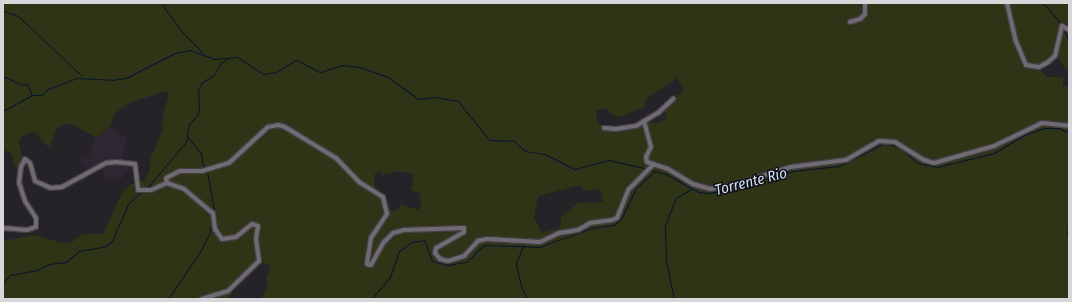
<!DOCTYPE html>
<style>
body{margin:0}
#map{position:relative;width:1072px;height:302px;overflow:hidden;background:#252228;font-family:"Fira Sans Condensed",sans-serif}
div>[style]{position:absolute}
.built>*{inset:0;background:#2e2733}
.green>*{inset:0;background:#303417}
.stream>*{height:1px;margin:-0.5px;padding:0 0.5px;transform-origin:0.5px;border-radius:0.5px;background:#04152e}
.roads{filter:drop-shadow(1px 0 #434045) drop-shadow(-1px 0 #434045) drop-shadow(0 1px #434045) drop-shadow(0 -1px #434045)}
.minor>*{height:4px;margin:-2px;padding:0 2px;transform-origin:2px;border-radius:2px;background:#706b73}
span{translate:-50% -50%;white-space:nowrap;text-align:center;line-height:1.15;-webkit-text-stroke:3px #0d0c0f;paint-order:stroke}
.water-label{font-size:15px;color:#d0e0f6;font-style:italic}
.frame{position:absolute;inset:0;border:4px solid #d8d6da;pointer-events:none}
</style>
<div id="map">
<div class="built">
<div style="clip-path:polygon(110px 127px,127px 139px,121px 163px,130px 169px,121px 179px,105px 179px,104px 170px,95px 166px,89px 170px,80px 164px,83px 158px,88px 158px,95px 137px)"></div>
</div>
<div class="green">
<div style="clip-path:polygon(evenodd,3px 3px,1069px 3px,1069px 69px,1066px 70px,1056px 54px,1040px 64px,1039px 69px,1047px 77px,1063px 77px,1063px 86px,1069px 87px,1069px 220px,1066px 234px,1069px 237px,1069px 299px,260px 299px,268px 288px,266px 278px,271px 266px,263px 262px,234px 289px,228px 299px,3px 299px,3px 241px,34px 235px,62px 243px,72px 242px,83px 234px,103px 234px,122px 192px,131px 184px,145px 180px,149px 172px,150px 160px,162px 131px,163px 114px,169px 96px,168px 91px,162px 92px,129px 103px,114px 114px,110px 127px,100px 135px,95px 137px,72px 124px,64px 124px,56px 129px,50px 147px,46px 145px,35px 132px,28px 133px,20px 138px,19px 143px,22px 155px,20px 167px,15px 167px,12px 154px,3px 149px,3px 3px,677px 78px,684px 90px,664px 110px,667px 118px,661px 122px,652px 124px,649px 120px,633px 125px,608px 128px,597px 122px,596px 110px,606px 108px,612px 115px,619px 117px,645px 107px,645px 100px,677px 78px,3px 3px,379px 171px,382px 175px,398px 171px,414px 174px,411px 190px,419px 193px,421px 203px,419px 210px,400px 204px,398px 210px,393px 211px,385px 205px,375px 191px,374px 175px,379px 171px,3px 3px,580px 185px,584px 191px,600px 189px,603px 202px,578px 203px,561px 217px,560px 228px,542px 233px,534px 218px,538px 196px,580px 185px)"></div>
</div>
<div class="stream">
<div style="left:161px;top:3px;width:37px;rotate:54deg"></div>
<div style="left:183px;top:33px;width:28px;rotate:45deg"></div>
<div style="left:1043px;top:3px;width:28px;rotate:49deg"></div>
<div style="left:3px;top:11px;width:16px;rotate:18deg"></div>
<div style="left:18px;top:16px;width:88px;rotate:43.2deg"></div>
<div style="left:1064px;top:29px;width:16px;rotate:72deg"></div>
<div style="left:3px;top:76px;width:21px;rotate:25deg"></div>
<div style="left:22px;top:85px;width:5px;rotate:-11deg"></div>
<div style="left:27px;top:84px;width:12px;rotate:66deg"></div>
<div style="left:3px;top:111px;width:33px;rotate:-29deg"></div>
<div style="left:32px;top:95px;width:10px"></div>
<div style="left:42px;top:95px;width:8px;rotate:-45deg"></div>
<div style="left:48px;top:89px;width:31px;rotate:-21deg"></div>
<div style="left:77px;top:78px;width:35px;rotate:3deg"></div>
<div style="left:112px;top:80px;width:14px;rotate:-8deg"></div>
<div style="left:126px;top:78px;width:55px;rotate:-27deg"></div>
<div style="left:175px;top:53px;width:15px;rotate:-11deg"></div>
<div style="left:190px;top:50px;width:27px;rotate:20deg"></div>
<div style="left:215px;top:59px;width:22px;rotate:-5deg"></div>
<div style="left:237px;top:57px;width:31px;rotate:33deg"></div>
<div style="left:263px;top:74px;width:13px;rotate:-9deg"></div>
<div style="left:276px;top:72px;width:23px;rotate:-31deg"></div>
<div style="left:296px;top:60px;width:27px;rotate:27deg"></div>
<div style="left:320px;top:72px;width:24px;rotate:-17deg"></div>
<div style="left:343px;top:65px;width:16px;rotate:7deg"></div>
<div style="left:359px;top:67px;width:31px;rotate:19deg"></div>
<div style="left:388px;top:77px;width:37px;rotate:36deg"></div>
<div style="left:418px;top:99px;width:17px;rotate:-7deg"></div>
<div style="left:435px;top:97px;width:23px;rotate:10deg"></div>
<div style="left:458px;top:101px;width:50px;rotate:51.5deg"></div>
<div style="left:489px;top:140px;width:25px;rotate:2deg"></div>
<div style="left:514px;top:141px;width:15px;rotate:42deg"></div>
<div style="left:525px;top:151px;width:20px;rotate:9deg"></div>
<div style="left:545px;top:154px;width:34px;rotate:27deg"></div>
<div style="left:575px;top:169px;width:35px;rotate:-15deg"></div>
<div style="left:609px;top:160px;width:39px;rotate:13deg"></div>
<div style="left:187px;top:136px;width:22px;rotate:51deg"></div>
<div style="left:201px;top:153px;width:12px;rotate:81deg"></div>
<div style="left:203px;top:165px;width:5px;rotate:37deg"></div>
<div style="left:889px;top:144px;width:13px;rotate:18deg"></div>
<div style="left:901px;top:148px;width:22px;rotate:43deg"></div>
<div style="left:917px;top:163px;width:20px;rotate:11deg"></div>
<div style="left:937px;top:167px;width:59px;rotate:-13.8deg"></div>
<div style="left:994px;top:153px;width:35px;rotate:-31deg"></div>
<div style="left:1024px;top:135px;width:21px;rotate:-19deg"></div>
<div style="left:1044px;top:128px;width:15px"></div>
<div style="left:1059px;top:128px;width:11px;rotate:27deg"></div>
<div style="left:650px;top:170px;width:16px;rotate:14deg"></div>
<div style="left:666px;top:174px;width:37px;rotate:29deg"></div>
<div style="left:698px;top:192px;width:13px;rotate:4deg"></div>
<div style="left:711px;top:193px;width:23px;rotate:-15deg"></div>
<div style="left:207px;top:171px;width:45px;rotate:79.7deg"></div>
<div style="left:743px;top:184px;width:52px;rotate:-14.6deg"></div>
<div style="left:793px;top:171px;width:46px;rotate:-6.2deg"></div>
<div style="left:839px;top:166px;width:51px;rotate:-27.1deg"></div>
<div style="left:147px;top:188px;width:60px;rotate:-49.7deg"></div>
<div style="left:186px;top:142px;width:18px;rotate:-81deg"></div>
<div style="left:189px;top:124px;width:11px;rotate:-45deg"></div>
<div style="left:197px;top:116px;width:6px;rotate:-72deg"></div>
<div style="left:199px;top:110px;width:19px;rotate:-93deg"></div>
<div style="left:198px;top:91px;width:9px;rotate:-69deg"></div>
<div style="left:201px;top:83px;width:15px;rotate:-32deg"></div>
<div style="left:214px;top:75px;width:13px;rotate:-61deg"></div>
<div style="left:220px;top:64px;width:9px;rotate:-36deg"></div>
<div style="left:523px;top:245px;width:20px;rotate:110deg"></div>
<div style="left:516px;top:264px;width:26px;rotate:77deg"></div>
<div style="left:522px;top:289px;width:11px;rotate:63deg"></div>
<div style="left:3px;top:283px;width:11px;rotate:-49deg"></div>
<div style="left:10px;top:275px;width:27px;rotate:-10deg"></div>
<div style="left:37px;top:270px;width:13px;rotate:-27deg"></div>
<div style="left:49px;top:264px;width:17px;rotate:-7deg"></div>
<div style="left:66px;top:262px;width:17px;rotate:-40deg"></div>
<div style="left:79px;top:251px;width:27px;rotate:-10deg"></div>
<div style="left:106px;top:246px;width:8px;rotate:-40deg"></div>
<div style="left:112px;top:241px;width:40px;rotate:-66.6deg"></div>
<div style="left:128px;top:204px;width:18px;rotate:-43deg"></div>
<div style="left:168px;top:299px;width:57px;rotate:-55.8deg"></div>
<div style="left:200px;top:252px;width:22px;rotate:-63deg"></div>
<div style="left:210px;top:232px;width:8px;rotate:-83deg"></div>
<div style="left:371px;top:299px;width:29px;rotate:-49deg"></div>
<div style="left:390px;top:277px;width:28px;rotate:-71deg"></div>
<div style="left:399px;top:251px;width:16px;rotate:-35deg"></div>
<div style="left:412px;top:242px;width:12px;rotate:-9deg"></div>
<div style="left:424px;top:240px;width:22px;rotate:69deg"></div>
<div style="left:432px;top:261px;width:16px;rotate:15deg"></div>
<div style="left:447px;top:265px;width:20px;rotate:-9deg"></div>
<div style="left:467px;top:262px;width:19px;rotate:-47deg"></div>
<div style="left:480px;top:248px;width:7px;rotate:-27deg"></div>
<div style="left:486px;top:245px;width:53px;rotate:2.2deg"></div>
<div style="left:539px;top:247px;width:56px;rotate:-19.7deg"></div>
<div style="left:592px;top:228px;width:22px;rotate:-8deg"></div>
<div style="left:614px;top:225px;width:9px;rotate:-41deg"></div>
<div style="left:621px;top:219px;width:34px;rotate:-64deg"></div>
<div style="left:636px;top:188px;width:25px;rotate:-42deg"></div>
<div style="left:674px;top:299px;width:40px;rotate:-102deg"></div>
<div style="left:666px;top:260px;width:35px;rotate:-92deg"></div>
<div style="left:665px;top:225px;width:29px;rotate:-68deg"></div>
<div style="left:676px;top:198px;width:17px;rotate:-31deg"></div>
</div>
<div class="roads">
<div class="minor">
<div style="left:1007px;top:3px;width:37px;rotate:77deg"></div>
<div style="left:1015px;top:39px;width:28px;rotate:67deg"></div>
<div style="left:1026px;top:65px;width:13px;rotate:9deg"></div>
<div style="left:1039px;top:67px;width:10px;rotate:-29deg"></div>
<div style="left:1048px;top:62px;width:9px;rotate:-41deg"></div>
<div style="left:1055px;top:56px;width:31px;rotate:-77deg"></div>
<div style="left:1062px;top:26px;width:8px;rotate:30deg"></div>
<div style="left:850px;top:22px;width:10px;rotate:-17deg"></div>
<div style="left:860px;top:19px;width:7px;rotate:-45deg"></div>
<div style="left:865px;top:14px;width:11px;rotate:-90deg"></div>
<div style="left:644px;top:121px;width:27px;rotate:75deg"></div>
<div style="left:651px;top:147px;width:11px;rotate:117deg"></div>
<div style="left:646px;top:157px;width:5px;rotate:79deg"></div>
<div style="left:647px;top:162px;width:22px;rotate:18deg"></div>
<div style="left:668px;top:169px;width:29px;rotate:31deg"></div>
<div style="left:693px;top:184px;width:18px;rotate:16deg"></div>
<div style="left:710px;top:189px;width:24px;rotate:-9deg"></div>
<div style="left:734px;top:185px;width:60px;rotate:-17.5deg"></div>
<div style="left:791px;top:167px;width:55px;rotate:-7.3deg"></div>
<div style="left:846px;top:160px;width:38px;rotate:-30deg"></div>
<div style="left:879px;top:141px;width:16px;rotate:4deg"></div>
<div style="left:895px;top:142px;width:34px;rotate:32deg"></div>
<div style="left:924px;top:160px;width:10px;rotate:17deg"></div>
<div style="left:934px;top:163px;width:62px;rotate:-15.8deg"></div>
<div style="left:994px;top:146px;width:53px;rotate:-25.6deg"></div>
<div style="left:1042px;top:123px;width:27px;rotate:6deg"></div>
<div style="left:604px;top:128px;width:12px;rotate:5deg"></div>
<div style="left:616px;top:129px;width:20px;rotate:-9deg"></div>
<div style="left:636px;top:126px;width:26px;rotate:-31deg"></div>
<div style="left:658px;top:113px;width:21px;rotate:-43deg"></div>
<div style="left:167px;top:183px;width:5px;rotate:-101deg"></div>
<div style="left:166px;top:178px;width:16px;rotate:-27deg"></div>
<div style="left:180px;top:171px;width:22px"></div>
<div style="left:202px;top:171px;width:28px;rotate:-17deg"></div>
<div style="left:229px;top:163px;width:53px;rotate:-42.7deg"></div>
<div style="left:268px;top:127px;width:10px;rotate:-11deg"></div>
<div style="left:278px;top:125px;width:7px;rotate:16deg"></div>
<div style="left:285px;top:127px;width:60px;rotate:31.3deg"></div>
<div style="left:336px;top:158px;width:33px;rotate:46deg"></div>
<div style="left:359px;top:182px;width:28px;rotate:32deg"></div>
<div style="left:383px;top:197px;width:17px;rotate:77deg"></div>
<div style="left:387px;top:214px;width:29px;rotate:124deg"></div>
<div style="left:371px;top:238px;width:26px;rotate:99deg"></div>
<div style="left:367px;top:264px;width:4px;rotate:14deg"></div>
<div style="left:371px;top:265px;width:25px;rotate:-61deg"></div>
<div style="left:383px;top:243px;width:14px;rotate:-45deg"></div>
<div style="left:393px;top:233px;width:11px;rotate:-15deg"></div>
<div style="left:404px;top:230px;width:60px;rotate:-1.9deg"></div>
<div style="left:464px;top:228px;width:4px;rotate:90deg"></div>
<div style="left:464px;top:232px;width:32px;rotate:150deg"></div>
<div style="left:436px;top:248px;width:5px;rotate:101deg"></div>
<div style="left:435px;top:253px;width:8px;rotate:50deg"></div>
<div style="left:440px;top:259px;width:8px;rotate:14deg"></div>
<div style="left:448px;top:261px;width:17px;rotate:-17deg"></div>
<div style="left:464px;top:256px;width:21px;rotate:-47deg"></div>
<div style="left:478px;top:241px;width:9px;rotate:-13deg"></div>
<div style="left:487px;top:239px;width:53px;rotate:3.2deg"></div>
<div style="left:540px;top:242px;width:21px;rotate:-25deg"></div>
<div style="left:559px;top:233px;width:19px;rotate:-9deg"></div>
<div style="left:578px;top:230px;width:14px;rotate:-30deg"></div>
<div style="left:590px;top:223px;width:22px;rotate:-8deg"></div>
<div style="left:612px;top:220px;width:5px;rotate:-22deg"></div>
<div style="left:617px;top:218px;width:31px;rotate:-68deg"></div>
<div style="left:629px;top:189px;width:34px;rotate:-45deg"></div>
<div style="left:167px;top:183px;width:18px;rotate:19deg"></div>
<div style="left:184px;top:189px;width:38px;rotate:40deg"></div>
<div style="left:213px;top:213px;width:16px;rotate:83deg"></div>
<div style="left:215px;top:229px;width:12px;rotate:55deg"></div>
<div style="left:222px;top:239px;width:14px;rotate:-8deg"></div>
<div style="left:236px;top:237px;width:21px;rotate:-39deg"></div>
<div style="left:252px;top:224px;width:6px;rotate:18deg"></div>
<div style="left:258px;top:226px;width:13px;rotate:99deg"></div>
<div style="left:256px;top:239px;width:22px;rotate:82deg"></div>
<div style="left:259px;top:261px;width:43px;rotate:135.9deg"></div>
<div style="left:228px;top:291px;width:28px;rotate:163deg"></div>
<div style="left:3px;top:228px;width:24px;rotate:5deg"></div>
<div style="left:27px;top:230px;width:9px;rotate:-18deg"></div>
<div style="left:36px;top:227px;width:9px;rotate:-90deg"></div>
<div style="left:36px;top:218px;width:20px;rotate:-123deg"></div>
<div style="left:25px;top:201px;width:19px;rotate:-108deg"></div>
<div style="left:19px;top:183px;width:16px;rotate:-83deg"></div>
<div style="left:21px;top:167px;width:9px;rotate:-63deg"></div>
<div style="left:25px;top:159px;width:6px;rotate:39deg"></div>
<div style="left:30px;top:163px;width:19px;rotate:74deg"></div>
<div style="left:35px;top:181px;width:17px;rotate:24deg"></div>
<div style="left:51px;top:188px;width:11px;rotate:-5deg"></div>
<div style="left:62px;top:187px;width:50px;rotate:-28.6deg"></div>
<div style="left:106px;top:163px;width:10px;rotate:-6deg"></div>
<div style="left:116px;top:162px;width:19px;rotate:6deg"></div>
<div style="left:135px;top:164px;width:26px;rotate:83deg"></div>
<div style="left:138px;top:190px;width:13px"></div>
<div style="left:151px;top:190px;width:17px;rotate:-24deg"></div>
</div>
</div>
<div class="water-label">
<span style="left:751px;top:182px;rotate:-14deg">Torrente Rio</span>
</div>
<div class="frame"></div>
</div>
